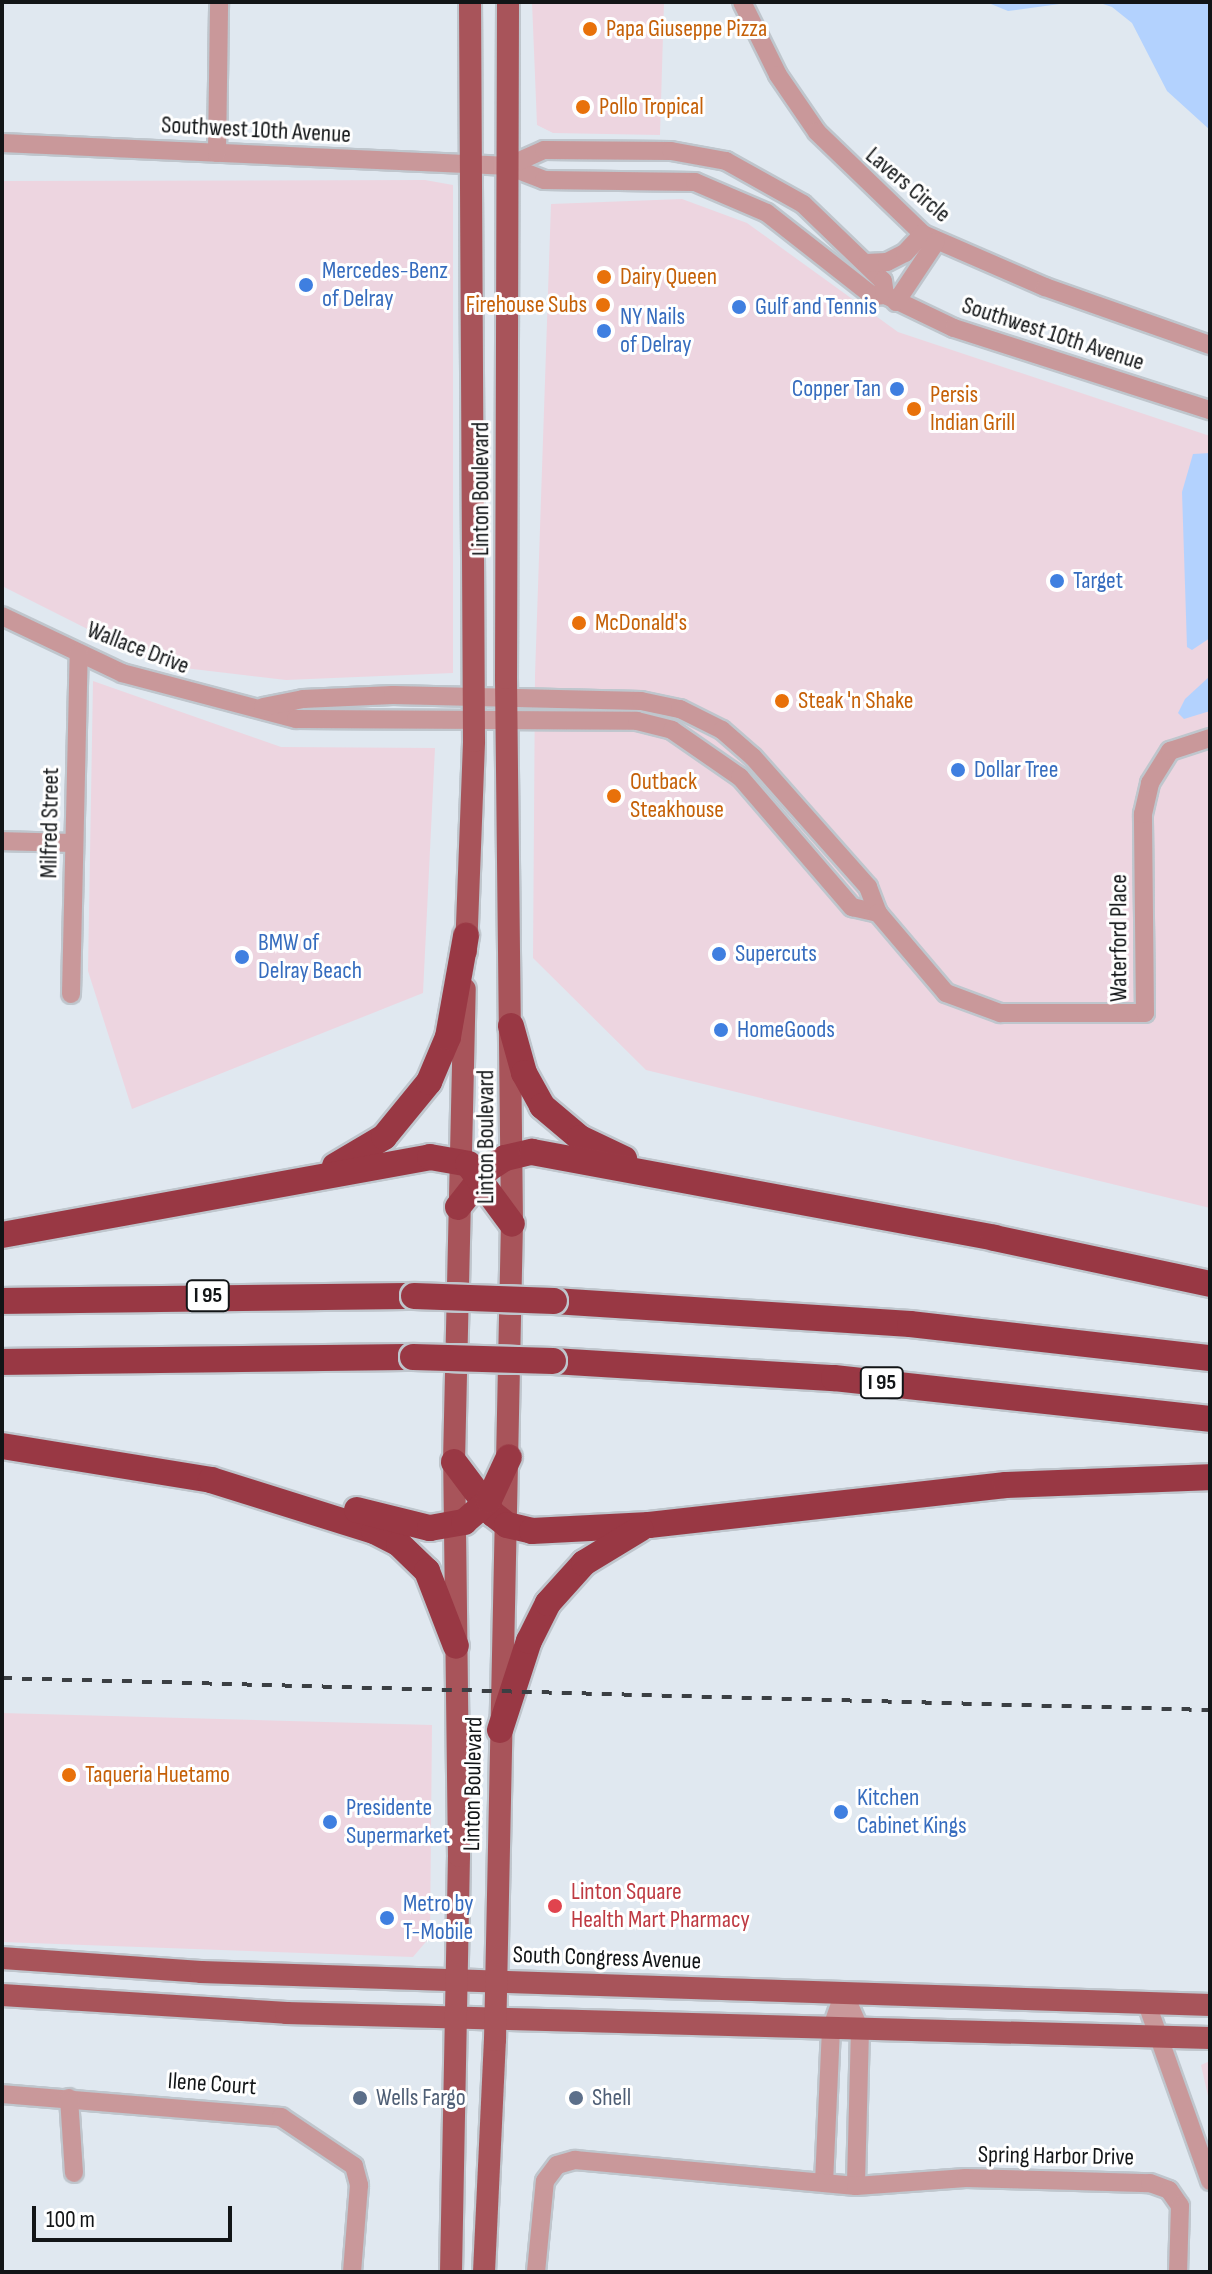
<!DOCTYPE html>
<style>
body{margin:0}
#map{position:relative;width:1212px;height:2274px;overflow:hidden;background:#e0e8f0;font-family:"Sofia Sans Condensed",sans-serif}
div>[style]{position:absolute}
.commercial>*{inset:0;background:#edd5e0}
.water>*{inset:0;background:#b3d2fe}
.roads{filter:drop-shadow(2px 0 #bfc6cd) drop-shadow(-2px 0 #bfc6cd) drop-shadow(0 2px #bfc6cd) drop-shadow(0 -2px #bfc6cd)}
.minor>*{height:18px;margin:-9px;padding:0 9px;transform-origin:9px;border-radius:9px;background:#c9989a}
.major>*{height:22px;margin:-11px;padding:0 11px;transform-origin:11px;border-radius:11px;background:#a8545a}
.highway>*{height:26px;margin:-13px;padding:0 13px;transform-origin:13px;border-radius:13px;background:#993844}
.rail>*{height:4px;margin-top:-2px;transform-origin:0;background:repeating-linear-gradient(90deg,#3b3f43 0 10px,transparent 0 20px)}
.bridges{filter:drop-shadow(2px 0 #bfc6cd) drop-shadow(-2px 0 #bfc6cd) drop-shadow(0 2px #bfc6cd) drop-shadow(0 -2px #bfc6cd)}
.highway-bridge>*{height:26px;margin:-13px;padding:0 13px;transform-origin:13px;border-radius:13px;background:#993844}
.dots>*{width:22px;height:22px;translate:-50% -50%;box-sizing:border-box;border:4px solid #fff;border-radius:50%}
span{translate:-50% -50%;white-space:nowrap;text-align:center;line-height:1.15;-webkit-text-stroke:6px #fff;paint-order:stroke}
.shield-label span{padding:2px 6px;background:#fff;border:2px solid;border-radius:6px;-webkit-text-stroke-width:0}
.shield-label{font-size:22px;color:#121517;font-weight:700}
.food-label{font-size:24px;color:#c56008}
.left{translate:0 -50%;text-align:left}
.right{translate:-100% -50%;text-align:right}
.street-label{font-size:24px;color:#121517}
.shop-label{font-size:24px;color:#366cbe}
.health-label{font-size:24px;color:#be3a42}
.service-label{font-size:24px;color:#4e5e75}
.frame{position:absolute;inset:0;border:4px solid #121517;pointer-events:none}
.scale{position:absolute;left:32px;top:2206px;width:200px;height:36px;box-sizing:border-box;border:4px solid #121517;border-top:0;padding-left:10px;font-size:24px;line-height:28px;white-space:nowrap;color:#121517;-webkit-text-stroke:6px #fff;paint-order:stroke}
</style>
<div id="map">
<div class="commercial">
<div style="clip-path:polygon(532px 2px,664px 2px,660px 135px,553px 133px,537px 125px)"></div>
<div style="clip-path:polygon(425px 180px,453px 185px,453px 673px,286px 680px,159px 665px,2px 586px,2px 181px)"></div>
<div style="clip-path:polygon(682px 199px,747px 223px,898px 332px,1210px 436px,1210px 1208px,646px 1070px,533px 958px,535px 675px,551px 204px)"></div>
<div style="clip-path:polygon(93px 681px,281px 747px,435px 748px,423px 993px,132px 1109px,88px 971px)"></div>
<div style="clip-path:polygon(2px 1713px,432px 1725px,430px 1937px,413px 1957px,2px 1942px)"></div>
<div style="clip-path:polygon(1210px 2061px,1210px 2105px,1201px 2065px)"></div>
</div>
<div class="water">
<div style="clip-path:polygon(986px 2px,1074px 2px,1008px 11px)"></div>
<div style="clip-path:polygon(1097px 2px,1210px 2px,1210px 130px,1167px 91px,1132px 23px,1112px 7px)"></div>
<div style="clip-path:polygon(1210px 453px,1210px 638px,1192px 650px,1187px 647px,1182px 492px,1193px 454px)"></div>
<div style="clip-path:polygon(1210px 676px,1210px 711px,1184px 719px,1178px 713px,1185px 699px)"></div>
</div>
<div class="roads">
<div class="minor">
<div style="left:742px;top:2px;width:81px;rotate:63.7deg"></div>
<div style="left:778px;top:75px;width:69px;rotate:55.6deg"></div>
<div style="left:817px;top:132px;width:147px;rotate:43.9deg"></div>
<div style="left:923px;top:234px;width:133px;rotate:23.5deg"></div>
<div style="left:1045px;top:287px;width:175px;rotate:19.4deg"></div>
<div style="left:2px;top:143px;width:507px;rotate:2.6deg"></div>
<div style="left:508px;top:166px;width:39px;rotate:21deg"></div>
<div style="left:544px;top:180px;width:151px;rotate:0.8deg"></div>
<div style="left:695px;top:182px;width:78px;rotate:23.3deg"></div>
<div style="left:767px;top:213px;width:135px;rotate:38.1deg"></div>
<div style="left:873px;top:296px;width:12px;rotate:-5deg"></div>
<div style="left:885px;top:295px;width:76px;rotate:25.6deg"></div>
<div style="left:954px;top:328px;width:269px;rotate:17.8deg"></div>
<div style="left:217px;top:153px;width:151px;rotate:-89.2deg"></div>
<div style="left:508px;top:166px;width:39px;rotate:-24deg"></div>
<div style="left:544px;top:150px;width:127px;rotate:0.5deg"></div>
<div style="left:671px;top:151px;width:56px;rotate:10.3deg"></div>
<div style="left:726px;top:161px;width:88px;rotate:29.2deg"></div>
<div style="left:803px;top:204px;width:111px;rotate:43.9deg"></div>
<div style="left:883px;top:281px;width:14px;rotate:82deg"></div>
<div style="left:867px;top:263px;width:20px;rotate:-3deg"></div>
<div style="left:887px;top:262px;width:20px;rotate:-27deg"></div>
<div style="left:905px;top:253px;width:26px;rotate:-47deg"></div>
<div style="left:896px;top:302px;width:72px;rotate:-56.3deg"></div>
<div style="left:2px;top:616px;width:133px;rotate:25.4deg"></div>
<div style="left:122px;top:673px;width:180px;rotate:14.8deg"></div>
<div style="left:296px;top:719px;width:341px;rotate:0.3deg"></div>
<div style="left:637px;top:721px;width:36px;rotate:14deg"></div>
<div style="left:672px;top:730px;width:83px;rotate:34.7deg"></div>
<div style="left:740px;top:777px;width:172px;rotate:49.3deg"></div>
<div style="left:852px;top:907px;width:27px;rotate:13deg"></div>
<div style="left:263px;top:707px;width:41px;rotate:-11.3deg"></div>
<div style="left:303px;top:699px;width:90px;rotate:-2.5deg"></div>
<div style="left:393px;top:695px;width:248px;rotate:1.4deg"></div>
<div style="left:641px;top:701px;width:40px;rotate:12deg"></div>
<div style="left:680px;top:709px;width:47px;rotate:26.6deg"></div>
<div style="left:722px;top:730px;width:41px;rotate:41.1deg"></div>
<div style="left:753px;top:757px;width:174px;rotate:48.5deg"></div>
<div style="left:868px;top:887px;width:28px;rotate:69deg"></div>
<div style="left:878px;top:913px;width:105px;rotate:49.6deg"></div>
<div style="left:946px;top:993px;width:58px;rotate:20.3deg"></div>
<div style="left:1000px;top:1013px;width:145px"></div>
<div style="left:1145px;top:1013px;width:199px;rotate:-90.6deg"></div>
<div style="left:1143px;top:814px;width:32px;rotate:-77deg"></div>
<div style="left:1150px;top:783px;width:38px;rotate:-58deg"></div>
<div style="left:1170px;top:751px;width:42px;rotate:-18deg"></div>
<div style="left:2px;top:841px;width:71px;rotate:1.6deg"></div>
<div style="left:71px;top:994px;width:341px;rotate:-88.7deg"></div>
<div style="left:844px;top:1993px;width:40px;rotate:66.6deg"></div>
<div style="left:860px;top:2030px;width:156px;rotate:91.5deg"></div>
<div style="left:1147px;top:2004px;width:188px;rotate:70.4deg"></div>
<div style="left:2px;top:2094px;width:280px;rotate:4.7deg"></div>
<div style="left:281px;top:2117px;width:88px;rotate:33.9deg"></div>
<div style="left:354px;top:2166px;width:20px;rotate:75deg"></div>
<div style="left:359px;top:2185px;width:87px;rotate:94.6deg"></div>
<div style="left:69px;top:2098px;width:75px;rotate:86.2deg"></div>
<div style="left:824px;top:2183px;width:153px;rotate:-87.4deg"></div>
<div style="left:831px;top:2030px;width:39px;rotate:-71deg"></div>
<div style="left:536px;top:2272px;width:91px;rotate:-84.4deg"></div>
<div style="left:545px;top:2181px;width:20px;rotate:-53deg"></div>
<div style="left:557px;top:2165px;width:19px;rotate:-16deg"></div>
<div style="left:575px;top:2160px;width:282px;rotate:5.3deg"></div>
<div style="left:856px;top:2186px;width:110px;rotate:-4.2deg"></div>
<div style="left:966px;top:2178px;width:184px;rotate:1.6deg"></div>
<div style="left:1150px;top:2183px;width:20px;rotate:20deg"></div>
<div style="left:1169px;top:2190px;width:19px;rotate:55deg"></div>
<div style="left:1180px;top:2206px;width:66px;rotate:91.7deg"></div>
</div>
<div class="major">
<div style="left:466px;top:951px;width:210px;rotate:-87.8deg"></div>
<div style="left:474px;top:741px;width:739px;rotate:-90.31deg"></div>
<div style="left:2px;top:1958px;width:199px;rotate:4deg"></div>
<div style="left:201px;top:1972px;width:1010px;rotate:1.87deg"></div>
<div style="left:2px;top:1995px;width:285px;rotate:3.6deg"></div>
<div style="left:286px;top:2013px;width:924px;rotate:1.55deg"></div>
<div style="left:451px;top:2272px;width:416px;rotate:-88.9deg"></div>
<div style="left:459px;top:1856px;width:394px;rotate:-90.7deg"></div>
<div style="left:454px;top:1462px;width:473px;rotate:-88.7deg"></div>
<div style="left:484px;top:2272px;width:232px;rotate:-87.3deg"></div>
<div style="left:495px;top:2040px;width:816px;rotate:-88.81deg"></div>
<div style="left:512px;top:1224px;width:546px;rotate:-90.63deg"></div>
<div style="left:506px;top:678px;width:676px;rotate:-89.83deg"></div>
</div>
<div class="highway">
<div style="left:511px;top:1026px;width:49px;rotate:74.5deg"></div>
<div style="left:524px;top:1073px;width:38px;rotate:61deg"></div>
<div style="left:542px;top:1106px;width:50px;rotate:40.1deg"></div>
<div style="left:580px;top:1138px;width:49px;rotate:25.5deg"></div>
<div style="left:335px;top:1166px;width:57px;rotate:-30.6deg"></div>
<div style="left:384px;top:1137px;width:71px;rotate:-50.7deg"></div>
<div style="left:429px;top:1082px;width:49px;rotate:-67.1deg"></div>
<div style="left:448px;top:1037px;width:103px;rotate:-79.9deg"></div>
<div style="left:458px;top:1207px;width:48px;rotate:-51.7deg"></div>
<div style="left:488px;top:1169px;width:20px;rotate:-33deg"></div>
<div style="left:505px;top:1158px;width:28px;rotate:-13deg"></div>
<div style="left:532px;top:1152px;width:470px;rotate:10.5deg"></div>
<div style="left:994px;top:1238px;width:221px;rotate:12deg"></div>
<div style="left:2px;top:1235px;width:435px;rotate:-10.3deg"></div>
<div style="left:430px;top:1157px;width:39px;rotate:10deg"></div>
<div style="left:468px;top:1164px;width:74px;rotate:53.7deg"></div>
<div style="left:2px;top:1301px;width:412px;rotate:-0.7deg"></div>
<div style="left:554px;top:1301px;width:357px;rotate:3.7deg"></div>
<div style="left:910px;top:1324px;width:302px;rotate:6.5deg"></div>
<div style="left:553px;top:1361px;width:282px;rotate:3.5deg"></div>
<div style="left:834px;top:1378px;width:378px;rotate:6.2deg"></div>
<div style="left:2px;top:1362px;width:411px;rotate:-0.7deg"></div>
<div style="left:2px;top:1446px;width:212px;rotate:9.2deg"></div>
<div style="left:211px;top:1480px;width:171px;rotate:17.4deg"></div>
<div style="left:374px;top:1531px;width:28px;rotate:27deg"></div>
<div style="left:399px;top:1544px;width:39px;rotate:44deg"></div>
<div style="left:427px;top:1571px;width:80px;rotate:68.9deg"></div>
<div style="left:454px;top:1462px;width:65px;rotate:53.1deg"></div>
<div style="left:493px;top:1514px;width:18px;rotate:38deg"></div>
<div style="left:507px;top:1525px;width:26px;rotate:13deg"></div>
<div style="left:532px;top:1531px;width:117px;rotate:-2.9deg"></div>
<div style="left:649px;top:1525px;width:359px;rotate:-6.4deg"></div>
<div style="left:1006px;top:1485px;width:204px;rotate:-2.2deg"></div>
<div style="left:357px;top:1510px;width:75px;rotate:13.9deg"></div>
<div style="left:430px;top:1528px;width:35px;rotate:-10deg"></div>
<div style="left:464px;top:1522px;width:33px;rotate:-41deg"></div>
<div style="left:489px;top:1500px;width:47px;rotate:-65.1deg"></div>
<div style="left:500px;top:1730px;width:94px;rotate:-72deg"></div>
<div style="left:529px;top:1641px;width:42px;rotate:-63.4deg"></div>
<div style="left:548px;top:1603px;width:54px;rotate:-48deg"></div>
<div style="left:584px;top:1563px;width:66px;rotate:-31.3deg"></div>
</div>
</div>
<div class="rail">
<div style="left:2px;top:1678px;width:1208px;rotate:1.52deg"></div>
</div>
<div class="bridges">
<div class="highway-bridge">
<div style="left:414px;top:1296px;width:140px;rotate:2deg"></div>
<div style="left:413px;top:1357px;width:140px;rotate:1.6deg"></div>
</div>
</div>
<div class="dots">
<div style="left:590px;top:29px;background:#e8710a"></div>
<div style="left:583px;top:107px;background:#e8710a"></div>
<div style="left:604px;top:277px;background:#e8710a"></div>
<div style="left:306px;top:285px;background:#3f7fe0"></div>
<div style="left:603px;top:305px;background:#e8710a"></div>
<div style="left:739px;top:307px;background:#3f7fe0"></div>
<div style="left:604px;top:331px;background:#3f7fe0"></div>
<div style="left:897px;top:389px;background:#3f7fe0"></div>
<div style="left:914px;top:409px;background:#e8710a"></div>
<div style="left:1057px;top:581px;background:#3f7fe0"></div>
<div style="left:579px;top:623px;background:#e8710a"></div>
<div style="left:782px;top:701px;background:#e8710a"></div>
<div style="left:958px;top:770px;background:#3f7fe0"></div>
<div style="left:614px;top:796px;background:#e8710a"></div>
<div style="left:719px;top:954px;background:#3f7fe0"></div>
<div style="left:242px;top:957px;background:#3f7fe0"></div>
<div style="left:721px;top:1030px;background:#3f7fe0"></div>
<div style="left:69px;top:1775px;background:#e8710a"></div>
<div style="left:841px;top:1812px;background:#3f7fe0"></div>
<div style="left:330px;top:1822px;background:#3f7fe0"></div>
<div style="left:555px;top:1906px;background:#e0444e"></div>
<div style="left:387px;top:1918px;background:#3f7fe0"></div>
<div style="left:360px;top:2098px;background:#5c6f8a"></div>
<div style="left:576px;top:2098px;background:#5c6f8a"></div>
</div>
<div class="shield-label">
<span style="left:208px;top:1296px">I 95</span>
<span style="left:882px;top:1383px">I 95</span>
</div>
<div class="food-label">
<span class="left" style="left:606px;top:29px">Papa Giuseppe Pizza</span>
<span class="left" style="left:599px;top:107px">Pollo Tropical</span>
<span class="left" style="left:620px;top:277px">Dairy Queen</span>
<span class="right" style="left:587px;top:305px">Firehouse Subs</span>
<span class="left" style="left:930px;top:409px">Persis<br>Indian Grill</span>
<span class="left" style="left:595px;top:623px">McDonald's</span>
<span class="left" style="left:798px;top:701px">Steak 'n Shake</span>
<span class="left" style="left:630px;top:796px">Outback<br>Steakhouse</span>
<span class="left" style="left:85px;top:1775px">Taqueria Huetamo</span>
</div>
<div class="street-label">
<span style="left:256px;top:130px;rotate:3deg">Southwest 10th Avenue</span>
<span style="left:908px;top:185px;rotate:40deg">Lavers Circle</span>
<span style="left:1053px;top:334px;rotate:18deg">Southwest 10th Avenue</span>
<span style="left:481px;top:489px;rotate:-90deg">Linton Boulevard</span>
<span style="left:138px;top:648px;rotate:21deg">Wallace Drive</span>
<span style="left:50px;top:823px;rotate:-89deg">Milfred Street</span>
<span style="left:1119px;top:938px;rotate:-90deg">Waterford Place</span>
<span style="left:486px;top:1137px;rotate:-90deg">Linton Boulevard</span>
<span style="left:473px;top:1784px;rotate:-89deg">Linton Boulevard</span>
<span style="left:607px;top:1958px;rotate:2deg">South Congress Avenue</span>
<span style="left:212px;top:2084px;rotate:4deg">Ilene Court</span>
<span style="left:1056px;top:2156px;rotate:1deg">Spring Harbor Drive</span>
</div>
<div class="shop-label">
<span class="left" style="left:322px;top:285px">Mercedes-Benz<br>of Delray</span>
<span class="left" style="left:755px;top:307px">Gulf and Tennis</span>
<span class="left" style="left:620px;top:331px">NY Nails<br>of Delray</span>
<span class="right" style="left:881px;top:389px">Copper Tan</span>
<span class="left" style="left:1073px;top:581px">Target</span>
<span class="left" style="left:974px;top:770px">Dollar Tree</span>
<span class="left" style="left:258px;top:957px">BMW of<br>Delray Beach</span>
<span class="left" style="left:735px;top:954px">Supercuts</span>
<span class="left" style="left:737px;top:1030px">HomeGoods</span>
<span class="left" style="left:857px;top:1812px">Kitchen<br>Cabinet Kings</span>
<span class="left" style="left:346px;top:1822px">Presidente<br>Supermarket</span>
<span class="left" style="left:403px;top:1918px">Metro by<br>T-Mobile</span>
</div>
<div class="health-label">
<span class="left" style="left:571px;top:1906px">Linton Square<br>Health Mart Pharmacy</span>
</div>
<div class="service-label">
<span class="left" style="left:376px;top:2098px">Wells Fargo</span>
<span class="left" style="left:592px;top:2098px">Shell</span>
</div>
<div class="frame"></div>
<div class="scale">100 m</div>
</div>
